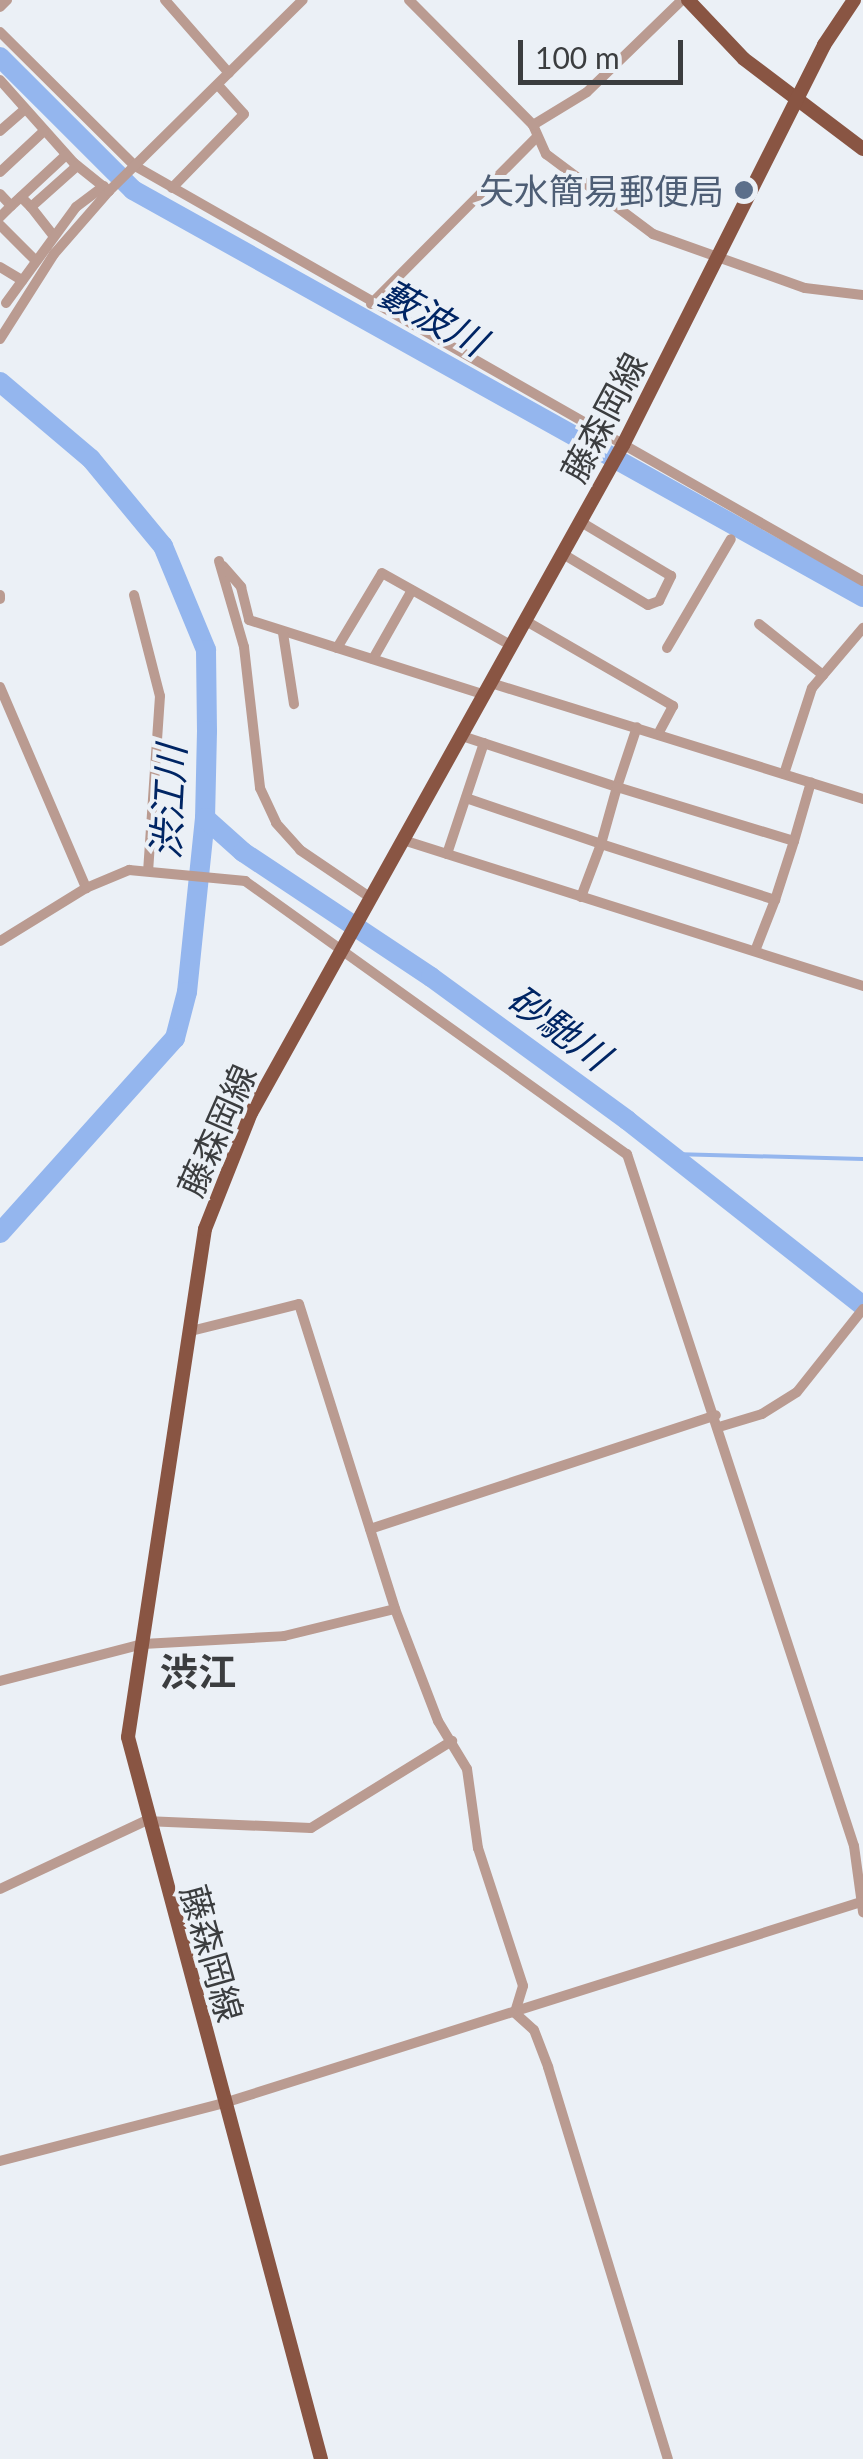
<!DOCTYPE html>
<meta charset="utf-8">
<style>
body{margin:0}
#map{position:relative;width:863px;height:2459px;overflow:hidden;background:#ebf0f6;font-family:Lato,"Noto Sans JP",sans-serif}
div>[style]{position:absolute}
.stream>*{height:4px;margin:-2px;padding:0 2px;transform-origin:2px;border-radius:2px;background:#94b6ee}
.river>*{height:20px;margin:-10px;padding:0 10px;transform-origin:10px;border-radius:10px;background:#94b6ee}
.minor>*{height:10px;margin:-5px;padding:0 5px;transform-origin:5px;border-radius:5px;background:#ba9b91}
.major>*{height:14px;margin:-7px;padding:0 7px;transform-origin:7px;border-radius:7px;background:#895543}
.dots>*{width:28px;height:28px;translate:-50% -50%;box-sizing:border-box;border:5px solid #ebf0f6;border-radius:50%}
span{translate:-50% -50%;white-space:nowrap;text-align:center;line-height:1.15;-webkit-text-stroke:8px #ebf0f6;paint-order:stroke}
.service-label{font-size:35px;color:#4e5e75}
.right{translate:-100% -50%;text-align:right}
.street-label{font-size:35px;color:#3b3d3f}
.water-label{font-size:38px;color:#002564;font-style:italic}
.neighbourhood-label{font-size:38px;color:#3b3d3f;font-weight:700}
.scale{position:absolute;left:518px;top:40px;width:165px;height:45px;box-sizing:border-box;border:5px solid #3b3d3f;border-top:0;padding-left:12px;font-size:30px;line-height:35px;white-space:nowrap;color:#3b3d3f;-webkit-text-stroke:8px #ebf0f6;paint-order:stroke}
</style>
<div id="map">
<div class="stream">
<div style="left:673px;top:1154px;width:190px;rotate:1.5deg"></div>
</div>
<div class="river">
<div style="left:0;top:57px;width:188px;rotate:45deg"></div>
<div style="left:133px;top:190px;width:836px;rotate:29.14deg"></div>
<div style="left:0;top:382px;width:119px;rotate:40.2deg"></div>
<div style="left:91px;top:459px;width:113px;rotate:50.4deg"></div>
<div style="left:163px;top:546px;width:113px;rotate:67.5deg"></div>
<div style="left:206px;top:650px;width:81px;rotate:89.3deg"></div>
<div style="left:207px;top:731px;width:87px;rotate:91.3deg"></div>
<div style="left:205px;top:818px;width:175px;rotate:95.9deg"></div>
<div style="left:187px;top:992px;width:48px;rotate:104.6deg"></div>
<div style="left:175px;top:1038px;width:262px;rotate:131.9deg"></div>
<div style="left:205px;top:818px;width:51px;rotate:41.8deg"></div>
<div style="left:243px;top:852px;width:226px;rotate:33.6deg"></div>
<div style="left:431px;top:977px;width:243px;rotate:36.1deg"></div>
<div style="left:627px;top:1120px;width:300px;rotate:38.2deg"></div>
</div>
<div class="minor">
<div style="left:165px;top:0;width:97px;rotate:48.8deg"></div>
<div style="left:409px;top:0;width:176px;rotate:45.2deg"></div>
<div style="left:533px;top:125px;width:32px;rotate:66deg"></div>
<div style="left:546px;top:154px;width:134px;rotate:36.8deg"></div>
<div style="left:653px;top:234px;width:161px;rotate:19.6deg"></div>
<div style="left:805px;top:288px;width:58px;rotate:6.9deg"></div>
<div style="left:0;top:7px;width:10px;rotate:-45deg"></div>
<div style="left:0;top:32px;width:190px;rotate:44.8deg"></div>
<div style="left:135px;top:166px;width:838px;rotate:29.69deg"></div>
<div style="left:0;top:80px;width:111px;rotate:48.3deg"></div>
<div style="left:74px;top:163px;width:45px;rotate:38.7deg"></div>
<div style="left:533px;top:125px;width:63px;rotate:-31.4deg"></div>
<div style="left:587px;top:92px;width:132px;rotate:-44.1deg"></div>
<div style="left:0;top:131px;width:33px;rotate:-41deg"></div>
<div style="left:0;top:172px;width:60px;rotate:-43deg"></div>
<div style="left:172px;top:188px;width:103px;rotate:-45.8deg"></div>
<div style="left:244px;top:114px;width:39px;rotate:-132deg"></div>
<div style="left:0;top:194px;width:16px;rotate:47deg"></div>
<div style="left:11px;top:206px;width:16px;rotate:135deg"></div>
<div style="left:21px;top:197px;width:14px;rotate:45deg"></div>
<div style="left:31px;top:207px;width:62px;rotate:-41.7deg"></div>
<div style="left:11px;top:206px;width:75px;rotate:-42.8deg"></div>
<div style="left:31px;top:207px;width:37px;rotate:52deg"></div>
<div style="left:0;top:225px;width:51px;rotate:45deg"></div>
<div style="left:0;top:267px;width:26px;rotate:31deg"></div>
<div style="left:6px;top:303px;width:119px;rotate:-53.9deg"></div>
<div style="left:76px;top:207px;width:35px;rotate:-37deg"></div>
<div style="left:371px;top:304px;width:235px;rotate:-45.2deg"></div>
<div style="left:0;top:339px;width:101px;rotate:-57.6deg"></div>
<div style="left:54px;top:254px;width:84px;rotate:-48.9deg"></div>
<div style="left:109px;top:191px;width:272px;rotate:-44.6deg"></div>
<div style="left:563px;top:554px;width:99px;rotate:31deg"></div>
<div style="left:648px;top:605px;width:12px;rotate:-20deg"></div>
<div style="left:659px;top:601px;width:28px;rotate:-64deg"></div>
<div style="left:671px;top:576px;width:105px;rotate:-149deg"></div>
<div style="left:219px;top:561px;width:90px;rotate:73.8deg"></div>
<div style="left:244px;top:647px;width:142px;rotate:83.5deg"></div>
<div style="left:260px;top:788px;width:38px;rotate:65deg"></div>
<div style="left:276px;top:823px;width:36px;rotate:48deg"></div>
<div style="left:300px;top:850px;width:86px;rotate:34.1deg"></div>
<div style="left:223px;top:566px;width:28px;rotate:49deg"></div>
<div style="left:241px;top:587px;width:34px;rotate:76deg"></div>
<div style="left:249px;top:620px;width:248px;rotate:17.6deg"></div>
<div style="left:0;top:595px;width:4px;rotate:90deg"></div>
<div style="left:134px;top:595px;width:104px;rotate:75.6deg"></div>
<div style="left:160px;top:696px;width:174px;rotate:93.9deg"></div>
<div style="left:526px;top:621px;width:170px;rotate:30deg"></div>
<div style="left:673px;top:706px;width:32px;rotate:118deg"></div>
<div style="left:759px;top:624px;width:82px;rotate:38.6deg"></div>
<div style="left:283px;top:633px;width:72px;rotate:81.2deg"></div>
<div style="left:337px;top:648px;width:87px;rotate:-59deg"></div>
<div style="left:382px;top:573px;width:149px;rotate:29.3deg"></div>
<div style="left:667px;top:648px;width:126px;rotate:-59.6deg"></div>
<div style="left:373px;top:659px;width:79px;rotate:-60.5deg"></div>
<div style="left:491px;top:683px;width:390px;rotate:17.3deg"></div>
<div style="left:0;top:687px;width:219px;rotate:66.8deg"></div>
<div style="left:462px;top:736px;width:163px;rotate:18.2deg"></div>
<div style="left:617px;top:787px;width:63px;rotate:-71.6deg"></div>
<div style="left:784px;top:774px;width:90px;rotate:-72deg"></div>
<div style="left:812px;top:688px;width:79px;rotate:-49.6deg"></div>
<div style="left:466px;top:798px;width:143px;rotate:18.8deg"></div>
<div style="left:601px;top:844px;width:59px;rotate:-74.3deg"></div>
<div style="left:617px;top:787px;width:185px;rotate:17deg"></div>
<div style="left:794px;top:841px;width:61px;rotate:-73.9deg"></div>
<div style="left:403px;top:840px;width:483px;rotate:17.6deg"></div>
<div style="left:447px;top:854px;width:117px;rotate:-71.6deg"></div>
<div style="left:581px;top:897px;width:57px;rotate:-69.3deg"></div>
<div style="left:601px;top:844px;width:183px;rotate:17.8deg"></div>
<div style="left:775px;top:900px;width:62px;rotate:-72.1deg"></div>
<div style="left:0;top:941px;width:101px;rotate:-31.6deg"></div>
<div style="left:86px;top:888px;width:47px;rotate:-22.7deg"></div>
<div style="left:129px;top:870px;width:117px;rotate:5.4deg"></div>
<div style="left:245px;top:881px;width:470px;rotate:35.6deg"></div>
<div style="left:627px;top:1154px;width:728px;rotate:71.84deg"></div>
<div style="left:854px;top:1846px;width:67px;rotate:82.2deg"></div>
<div style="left:755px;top:951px;width:55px;rotate:-68.6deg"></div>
<div style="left:191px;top:1331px;width:111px;rotate:-14deg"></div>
<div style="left:299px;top:1304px;width:320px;rotate:72.5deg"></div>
<div style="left:395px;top:1609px;width:120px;rotate:69deg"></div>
<div style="left:438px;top:1721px;width:56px;rotate:58.9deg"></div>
<div style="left:467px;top:1769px;width:80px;rotate:82.1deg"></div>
<div style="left:478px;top:1848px;width:145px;rotate:71.9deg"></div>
<div style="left:523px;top:1986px;width:28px;rotate:107deg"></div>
<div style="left:515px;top:2013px;width:25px;rotate:42deg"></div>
<div style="left:534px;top:2030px;width:40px;rotate:69deg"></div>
<div style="left:548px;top:2067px;width:410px;rotate:73deg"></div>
<div style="left:719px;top:1427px;width:45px;rotate:-16.8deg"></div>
<div style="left:762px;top:1414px;width:41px;rotate:-32.2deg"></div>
<div style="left:797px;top:1392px;width:106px;rotate:-51.5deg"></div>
<div style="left:370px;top:1529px;width:364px;rotate:-18.2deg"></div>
<div style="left:0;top:1681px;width:148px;rotate:-14.5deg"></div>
<div style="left:143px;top:1644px;width:141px;rotate:-3.2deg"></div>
<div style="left:284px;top:1636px;width:114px;rotate:-13.7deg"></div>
<div style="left:0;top:1889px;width:160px;rotate:-25.1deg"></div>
<div style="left:145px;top:1821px;width:166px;rotate:2.4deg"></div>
<div style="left:311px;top:1828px;width:166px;rotate:-31.7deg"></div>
<div style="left:0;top:2161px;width:231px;rotate:-14.5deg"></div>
<div style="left:224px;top:2103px;width:668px;rotate:-17.51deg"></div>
</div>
<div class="major">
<div style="left:688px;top:0;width:81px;rotate:46.5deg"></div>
<div style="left:744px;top:59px;width:149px;rotate:37.1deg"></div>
<div style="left:321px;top:2459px;width:747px;rotate:-104.97deg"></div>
<div style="left:128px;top:1737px;width:514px;rotate:-81.38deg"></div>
<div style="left:205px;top:1229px;width:125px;rotate:-68.4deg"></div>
<div style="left:251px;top:1113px;width:765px;rotate:-60.89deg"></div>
<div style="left:623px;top:445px;width:448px;rotate:-63.3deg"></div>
<div style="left:824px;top:45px;width:54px;rotate:-56.3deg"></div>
</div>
<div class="dots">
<div style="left:744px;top:190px;background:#5c6f8a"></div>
</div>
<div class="service-label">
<span class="right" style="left:724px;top:190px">矢水簡易郵便局</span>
</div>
<div class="street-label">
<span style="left:603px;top:417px;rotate:-62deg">藤森岡線</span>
<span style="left:216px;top:1130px;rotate:-66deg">藤森岡線</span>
<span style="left:213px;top:1953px;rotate:74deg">藤森岡線</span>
</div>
<div class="water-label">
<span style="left:433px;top:317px;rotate:29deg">藪波川</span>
<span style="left:168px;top:802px;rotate:-87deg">渋江川</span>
<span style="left:559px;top:1027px;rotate:36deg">砂馳川</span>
</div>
<div class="neighbourhood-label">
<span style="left:198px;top:1672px">渋江</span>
</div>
<div class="scale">100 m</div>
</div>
